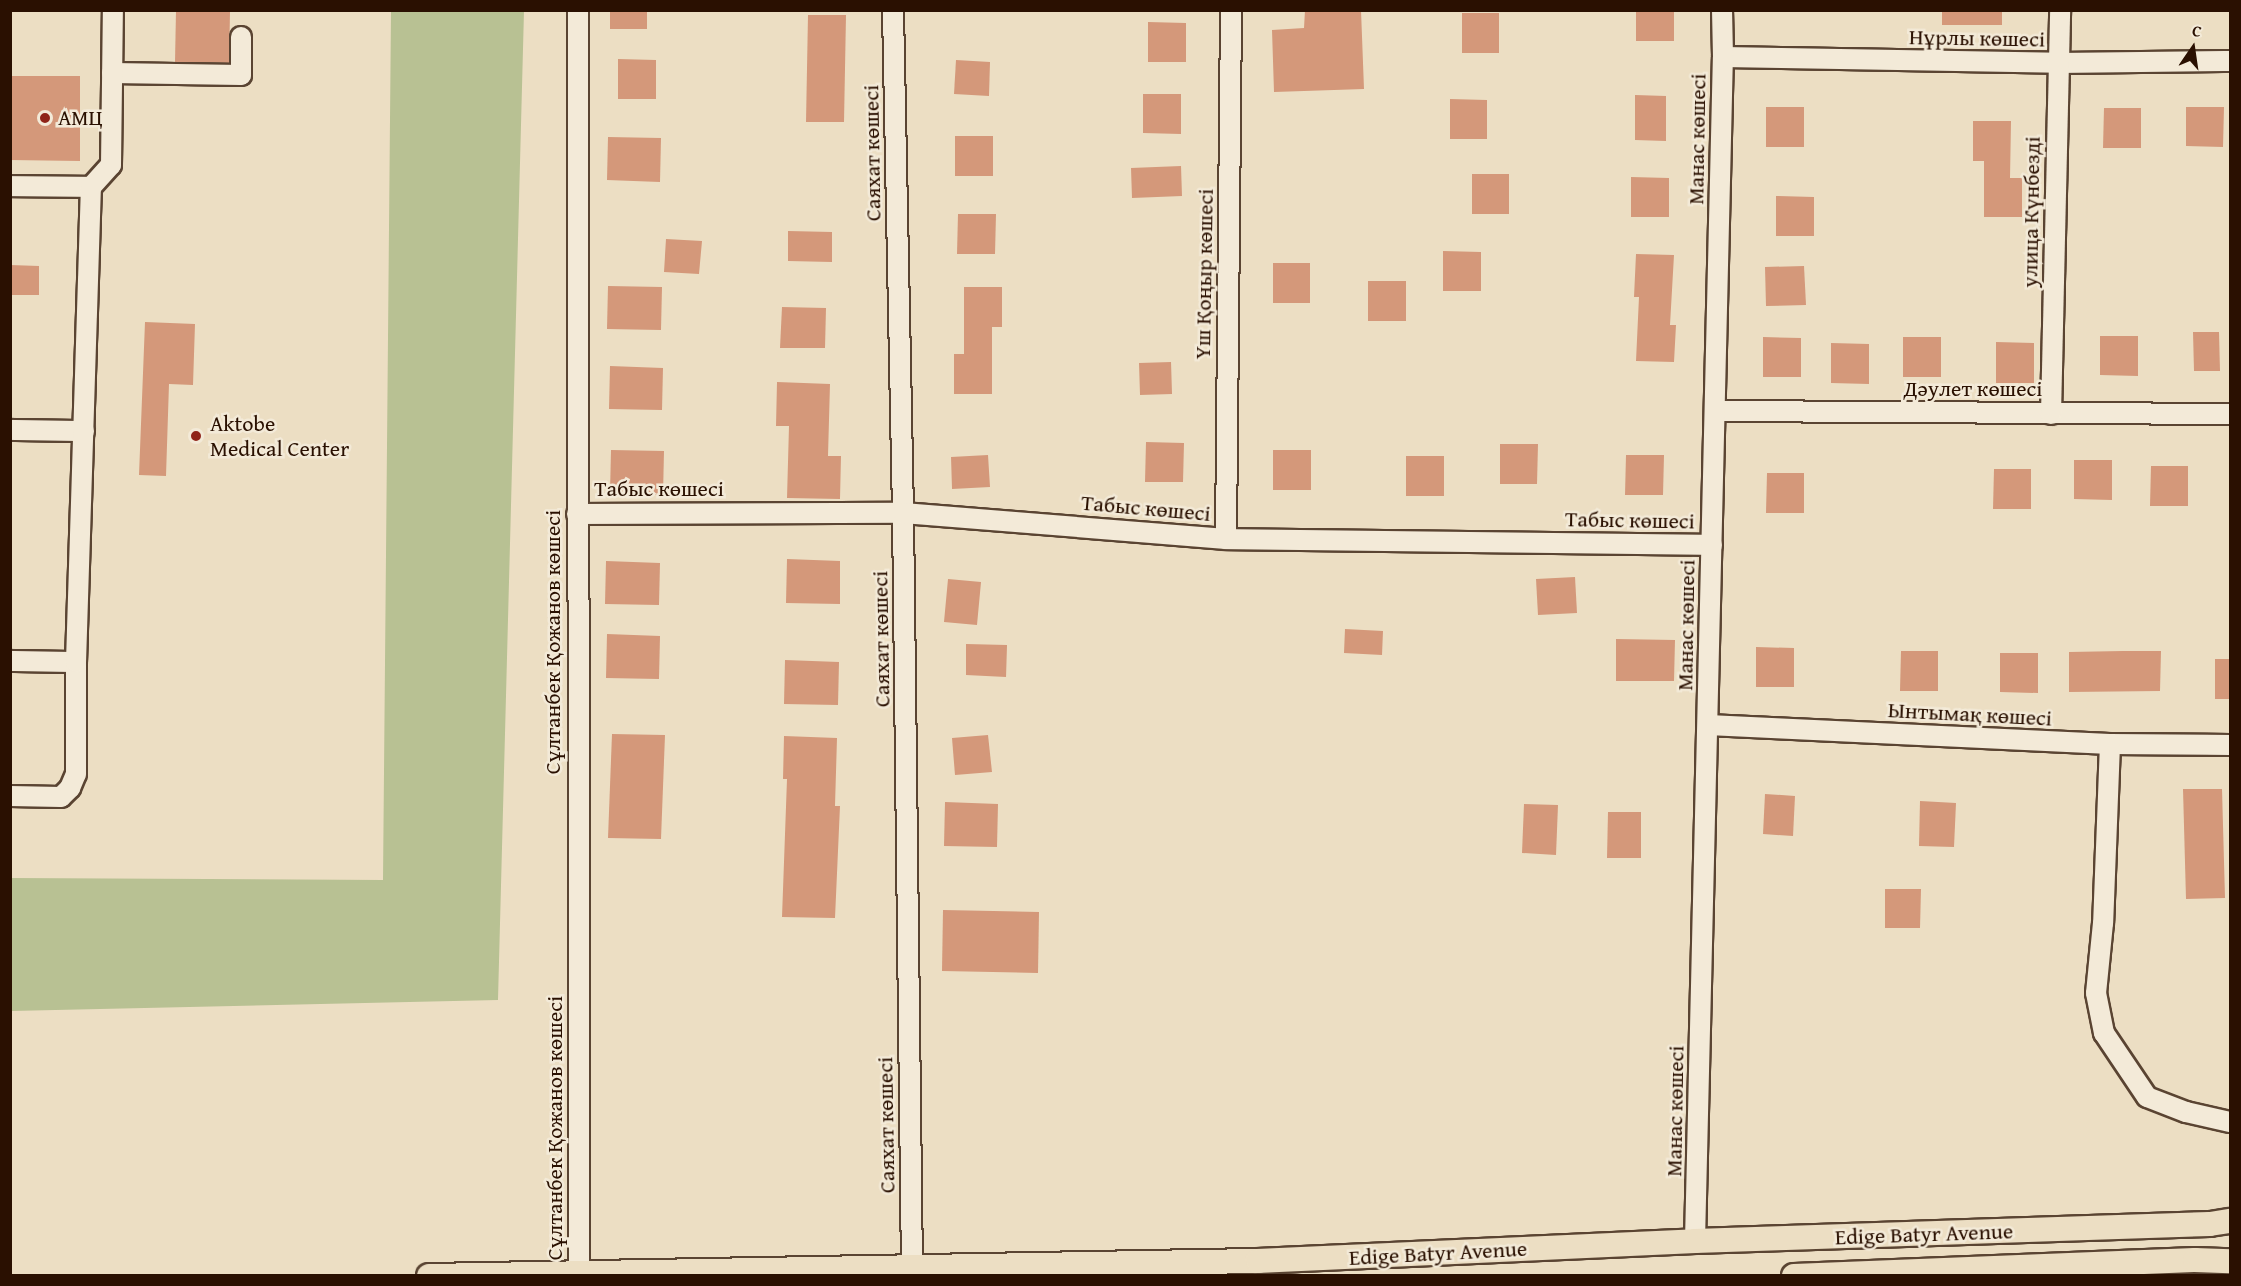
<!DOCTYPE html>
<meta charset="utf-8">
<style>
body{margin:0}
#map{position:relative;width:2241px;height:1286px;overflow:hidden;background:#ecdec3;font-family:"Gentium Book Plus",serif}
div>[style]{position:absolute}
.green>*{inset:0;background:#b8c193}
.building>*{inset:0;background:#d4987a}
.roads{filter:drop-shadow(2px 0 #5a4432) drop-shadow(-2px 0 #5a4432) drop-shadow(0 2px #5a4432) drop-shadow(0 -2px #5a4432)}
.minor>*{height:20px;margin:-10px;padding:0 10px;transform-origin:10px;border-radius:10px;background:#f3ead8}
.major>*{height:24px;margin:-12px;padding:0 12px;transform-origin:12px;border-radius:12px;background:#ecdec3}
.dots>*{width:16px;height:16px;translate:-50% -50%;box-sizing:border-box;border:3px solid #f3ead8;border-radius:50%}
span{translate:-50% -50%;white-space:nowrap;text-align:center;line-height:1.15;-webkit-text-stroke:5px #f3ead8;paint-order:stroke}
.street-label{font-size:22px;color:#2a1001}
.poi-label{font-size:22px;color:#2a1001}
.left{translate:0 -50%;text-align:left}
.frame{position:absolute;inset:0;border:12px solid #2a1001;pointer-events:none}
.north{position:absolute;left:2163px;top:18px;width:60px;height:60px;-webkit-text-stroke:4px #f3ead8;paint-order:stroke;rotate:13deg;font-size:16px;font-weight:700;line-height:24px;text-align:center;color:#2a1001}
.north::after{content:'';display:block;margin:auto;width:21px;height:27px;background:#2a1001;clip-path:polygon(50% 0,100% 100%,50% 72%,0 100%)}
</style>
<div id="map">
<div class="green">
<div style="clip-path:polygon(391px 11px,524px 11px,498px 1000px,11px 1011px,11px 878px,383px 880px)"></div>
</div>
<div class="building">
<div style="clip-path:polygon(610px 10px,647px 10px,647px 29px,610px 29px)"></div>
<div style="clip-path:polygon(1305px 10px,1361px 10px,1364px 89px,1274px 92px,1272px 30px,1304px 28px)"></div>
<div style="clip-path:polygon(1636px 10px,1674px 10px,1674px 41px,1636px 41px)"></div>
<div style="clip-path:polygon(1942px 10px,2002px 10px,2002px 25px,1942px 25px)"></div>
<div style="clip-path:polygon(176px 11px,230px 12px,229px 63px,175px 62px)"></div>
<div style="clip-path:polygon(1462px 13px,1499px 13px,1499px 53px,1462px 53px)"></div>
<div style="clip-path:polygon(808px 15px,846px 15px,844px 122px,806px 122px)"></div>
<div style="clip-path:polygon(1148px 22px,1186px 23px,1186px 62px,1148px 62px)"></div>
<div style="clip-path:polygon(618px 59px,656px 60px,656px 99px,618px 99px)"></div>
<div style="clip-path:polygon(956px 60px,990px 62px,989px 96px,954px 94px)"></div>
<div style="clip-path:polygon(10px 76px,80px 76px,80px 161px,10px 160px)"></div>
<div style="clip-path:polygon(1143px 94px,1181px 94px,1181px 134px,1143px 133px)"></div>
<div style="clip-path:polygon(1635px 95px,1666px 96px,1666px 141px,1635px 140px)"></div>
<div style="clip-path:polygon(1450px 99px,1487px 100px,1487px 139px,1450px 139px)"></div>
<div style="clip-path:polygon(1766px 107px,1804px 107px,1804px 147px,1766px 147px)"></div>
<div style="clip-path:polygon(2186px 107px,2224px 107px,2223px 147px,2186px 146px)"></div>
<div style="clip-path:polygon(2104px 108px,2141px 108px,2141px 148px,2103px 148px)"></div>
<div style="clip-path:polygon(1973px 121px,2011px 121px,2010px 178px,2022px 178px,2022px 217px,1984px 217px,1984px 161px,1973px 161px)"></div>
<div style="clip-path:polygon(955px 136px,993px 136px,993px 176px,955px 176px)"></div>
<div style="clip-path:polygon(608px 137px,661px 138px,660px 182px,607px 180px)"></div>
<div style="clip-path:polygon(1181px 166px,1182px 196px,1132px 198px,1131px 168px)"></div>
<div style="clip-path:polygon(1472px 174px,1509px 174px,1509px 214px,1472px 214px)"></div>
<div style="clip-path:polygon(1631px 177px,1669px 178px,1669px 217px,1631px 217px)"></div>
<div style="clip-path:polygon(1776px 196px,1814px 197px,1814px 236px,1776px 236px)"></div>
<div style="clip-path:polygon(958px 214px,996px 214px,995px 254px,957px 254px)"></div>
<div style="clip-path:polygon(788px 231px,832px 232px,832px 262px,788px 261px)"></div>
<div style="clip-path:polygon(666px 239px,702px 241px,699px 274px,664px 272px)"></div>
<div style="clip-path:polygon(1443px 251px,1481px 252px,1481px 291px,1443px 291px)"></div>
<div style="clip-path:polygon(1636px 254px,1674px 255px,1670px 325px,1676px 325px,1674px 362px,1636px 361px,1639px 297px,1634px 297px)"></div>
<div style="clip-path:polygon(1273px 263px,1310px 263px,1310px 303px,1273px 303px)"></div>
<div style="clip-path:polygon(10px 265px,39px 266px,39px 295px,10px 295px)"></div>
<div style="clip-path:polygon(1804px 266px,1806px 305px,1766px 306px,1765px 267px)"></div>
<div style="clip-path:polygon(1368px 281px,1406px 281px,1406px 321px,1368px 321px)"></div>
<div style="clip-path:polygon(608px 286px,662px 287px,661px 330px,607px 329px)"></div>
<div style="clip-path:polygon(964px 287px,1002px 287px,1002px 327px,992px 327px,992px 394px,954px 394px,954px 354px,964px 354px)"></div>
<div style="clip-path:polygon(782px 307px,826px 308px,825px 348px,780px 348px)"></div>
<div style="clip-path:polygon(145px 322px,195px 324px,193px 385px,169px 384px,166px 476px,139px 475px)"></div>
<div style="clip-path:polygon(2193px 332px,2219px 332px,2220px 371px,2194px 371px)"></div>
<div style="clip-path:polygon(2100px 336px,2138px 336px,2138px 376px,2100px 375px)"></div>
<div style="clip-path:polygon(1763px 337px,1801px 338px,1801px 377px,1763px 377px)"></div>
<div style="clip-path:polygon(1903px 337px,1941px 337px,1941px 377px,1903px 377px)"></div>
<div style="clip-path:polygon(1996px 342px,2034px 343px,2034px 383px,1996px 383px)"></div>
<div style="clip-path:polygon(1831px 343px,1869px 344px,1869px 384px,1831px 383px)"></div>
<div style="clip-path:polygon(1171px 362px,1172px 394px,1140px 395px,1139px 363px)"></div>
<div style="clip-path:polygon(610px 366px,663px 368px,662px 410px,609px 409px)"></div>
<div style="clip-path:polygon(777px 382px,830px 384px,828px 456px,841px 456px,840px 499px,787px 498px,789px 426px,776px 426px)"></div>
<div style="clip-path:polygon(1146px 442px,1184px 443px,1183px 482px,1145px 482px)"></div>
<div style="clip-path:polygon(1500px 444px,1538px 444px,1537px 484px,1500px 484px)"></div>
<div style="clip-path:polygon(611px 450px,664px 451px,663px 495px,610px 493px)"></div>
<div style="clip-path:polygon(1273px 450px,1311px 450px,1311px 490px,1273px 490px)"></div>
<div style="clip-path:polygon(988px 455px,990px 487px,952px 489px,951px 457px)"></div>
<div style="clip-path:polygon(1626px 455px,1664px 455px,1663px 495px,1625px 495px)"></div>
<div style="clip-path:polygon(1406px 456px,1444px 456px,1444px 496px,1406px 496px)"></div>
<div style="clip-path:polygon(2074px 460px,2112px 460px,2112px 500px,2074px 499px)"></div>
<div style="clip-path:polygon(2151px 466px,2188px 466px,2188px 506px,2150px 506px)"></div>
<div style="clip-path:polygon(1994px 469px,2031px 469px,2031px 509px,1993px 509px)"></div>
<div style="clip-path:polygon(1767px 473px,1804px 473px,1804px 513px,1766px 513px)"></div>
<div style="clip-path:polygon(787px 559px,840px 561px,840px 604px,786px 603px)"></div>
<div style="clip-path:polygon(606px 561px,660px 563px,659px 605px,605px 604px)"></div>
<div style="clip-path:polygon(1575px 577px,1577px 613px,1538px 615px,1536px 579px)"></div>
<div style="clip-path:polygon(948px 579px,981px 582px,977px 625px,944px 622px)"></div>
<div style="clip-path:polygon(1345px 629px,1383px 631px,1382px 655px,1344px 653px)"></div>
<div style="clip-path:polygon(607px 634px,660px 636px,659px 679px,606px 678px)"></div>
<div style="clip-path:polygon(1616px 639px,1675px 640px,1674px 681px,1616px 681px)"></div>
<div style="clip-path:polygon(966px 644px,1007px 645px,1006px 677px,966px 675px)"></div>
<div style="clip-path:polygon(1756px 647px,1794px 648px,1794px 687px,1756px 687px)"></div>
<div style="clip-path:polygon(1901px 651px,1938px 651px,1938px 691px,1900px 691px)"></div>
<div style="clip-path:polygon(2123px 651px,2161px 651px,2160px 691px,2069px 692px,2069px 652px)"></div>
<div style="clip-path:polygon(2000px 653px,2038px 653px,2038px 693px,2000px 692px)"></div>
<div style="clip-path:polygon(2215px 659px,2230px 659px,2230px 699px,2215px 699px)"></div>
<div style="clip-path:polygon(785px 660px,839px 662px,838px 705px,784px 704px)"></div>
<div style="clip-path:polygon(612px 734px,665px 735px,661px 839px,608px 838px)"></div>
<div style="clip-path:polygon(988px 735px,992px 772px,955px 775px,952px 738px)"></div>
<div style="clip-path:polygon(784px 736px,837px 738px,835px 806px,840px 806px,835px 918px,782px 917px,787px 779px,783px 779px)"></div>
<div style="clip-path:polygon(2183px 789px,2222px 789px,2225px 898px,2186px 899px)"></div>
<div style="clip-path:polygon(1765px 794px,1795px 796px,1793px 836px,1763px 834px)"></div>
<div style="clip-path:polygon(1920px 801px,1956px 803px,1954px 847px,1919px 846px)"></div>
<div style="clip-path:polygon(945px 802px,998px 804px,997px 847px,944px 846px)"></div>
<div style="clip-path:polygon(1524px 804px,1558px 805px,1556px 855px,1522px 853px)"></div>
<div style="clip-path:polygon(1608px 812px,1641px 812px,1641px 858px,1607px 858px)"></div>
<div style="clip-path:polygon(1885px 889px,1921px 889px,1920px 928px,1885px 928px)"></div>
<div style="clip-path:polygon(943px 910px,1039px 912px,1038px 973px,942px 971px)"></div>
</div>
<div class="roads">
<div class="minor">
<div style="left:578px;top:10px;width:1263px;rotate:89.95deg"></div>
<div style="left:893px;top:10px;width:503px;rotate:88.86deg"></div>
<div style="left:903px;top:513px;width:754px;rotate:89.32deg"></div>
<div style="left:1723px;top:57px;width:335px;rotate:1deg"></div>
<div style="left:2058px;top:63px;width:172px;rotate:-0.7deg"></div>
<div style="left:112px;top:73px;width:129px;rotate:0.9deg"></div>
<div style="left:241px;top:75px;width:38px;rotate:-90deg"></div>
<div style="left:10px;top:186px;width:81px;rotate:0.7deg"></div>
<div style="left:1715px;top:411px;width:515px;rotate:0.33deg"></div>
<div style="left:2051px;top:414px;width:404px;rotate:-88.7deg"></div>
<div style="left:10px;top:430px;width:74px;rotate:0.8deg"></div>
<div style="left:577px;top:514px;width:326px;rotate:-0.2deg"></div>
<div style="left:903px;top:513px;width:324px;rotate:4.6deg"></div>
<div style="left:1226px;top:539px;width:486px;rotate:0.7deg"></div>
<div style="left:1226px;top:539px;width:529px;rotate:-89.46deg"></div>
<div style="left:10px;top:661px;width:66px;rotate:0.9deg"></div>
<div style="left:1708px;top:725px;width:402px;rotate:2.7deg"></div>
<div style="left:2110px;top:744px;width:120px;rotate:0.5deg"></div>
<div style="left:2110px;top:744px;width:179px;rotate:92.2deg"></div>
<div style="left:2103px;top:923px;width:70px;rotate:95.7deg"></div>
<div style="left:2096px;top:993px;width:41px;rotate:78.7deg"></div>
<div style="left:2104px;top:1033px;width:77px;rotate:56.1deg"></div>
<div style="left:2147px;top:1097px;width:42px;rotate:21deg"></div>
<div style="left:2186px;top:1112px;width:45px;rotate:12.8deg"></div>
<div style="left:10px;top:796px;width:51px;rotate:1.1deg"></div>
<div style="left:61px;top:797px;width:13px;rotate:-45deg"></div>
<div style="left:70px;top:788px;width:15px;rotate:-67deg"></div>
<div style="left:76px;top:774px;width:112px;rotate:-90deg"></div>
<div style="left:76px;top:662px;width:475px;rotate:-88.2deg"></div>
<div style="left:91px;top:187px;width:30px;rotate:-48deg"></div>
<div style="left:111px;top:165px;width:155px;rotate:-89.3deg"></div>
<div style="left:1695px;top:1241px;width:1184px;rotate:-88.65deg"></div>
<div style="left:1723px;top:57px;width:47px;rotate:-91.2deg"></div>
</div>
<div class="major">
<div style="left:429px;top:1276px;width:829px;rotate:-1.04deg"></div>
<div style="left:1258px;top:1261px;width:437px;rotate:-2.6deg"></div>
<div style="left:1695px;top:1241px;width:515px;rotate:-1.89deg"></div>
<div style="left:2210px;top:1224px;width:20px;rotate:-9deg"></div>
<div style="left:1794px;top:1276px;width:401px;rotate:-2.3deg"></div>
<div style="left:2195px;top:1260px;width:35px;rotate:2deg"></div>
</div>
</div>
<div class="dots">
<div style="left:45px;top:118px;background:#8f2418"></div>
<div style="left:196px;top:436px;background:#8f2418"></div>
</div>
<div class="street-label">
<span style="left:1977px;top:38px;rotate:1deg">Нұрлы көшесі</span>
<span style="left:1697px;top:139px;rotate:-89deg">Манас көшесі</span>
<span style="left:872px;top:153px;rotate:-91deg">Саяхат көшесі</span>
<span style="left:2031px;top:212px;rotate:-89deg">улица Күнбезді</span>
<span style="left:1204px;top:274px;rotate:-89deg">Үш Қоңыр көшесі</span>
<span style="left:1973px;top:389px">Дәулет көшесі</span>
<span style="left:659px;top:489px">Табыс көшесі</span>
<span style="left:1146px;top:508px;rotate:5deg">Табыс көшесі</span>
<span style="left:1630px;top:520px;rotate:1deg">Табыс көшесі</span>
<span style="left:1686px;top:625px;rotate:-89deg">Манас көшесі</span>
<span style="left:881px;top:639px;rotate:-91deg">Саяхат көшесі</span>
<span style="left:553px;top:642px;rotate:-90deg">Сұлтанбек Қожанов көшесі</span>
<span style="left:1970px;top:714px;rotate:3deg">Ынтымақ көшесі</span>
<span style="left:1675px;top:1111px;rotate:-89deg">Манас көшесі</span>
<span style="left:886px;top:1125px;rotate:-91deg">Саяхат көшесі</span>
<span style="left:555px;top:1128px;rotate:-90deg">Сұлтанбек Қожанов көшесі</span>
<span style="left:1924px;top:1234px;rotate:-2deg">Edige Batyr Avenue</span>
<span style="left:1438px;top:1253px;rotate:-3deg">Edige Batyr Avenue</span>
</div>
<div class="poi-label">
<span class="left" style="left:58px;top:118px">АМЦ</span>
<span class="left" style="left:210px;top:436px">Aktobe<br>Medical Center</span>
</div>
<div class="frame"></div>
<div class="north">С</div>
</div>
